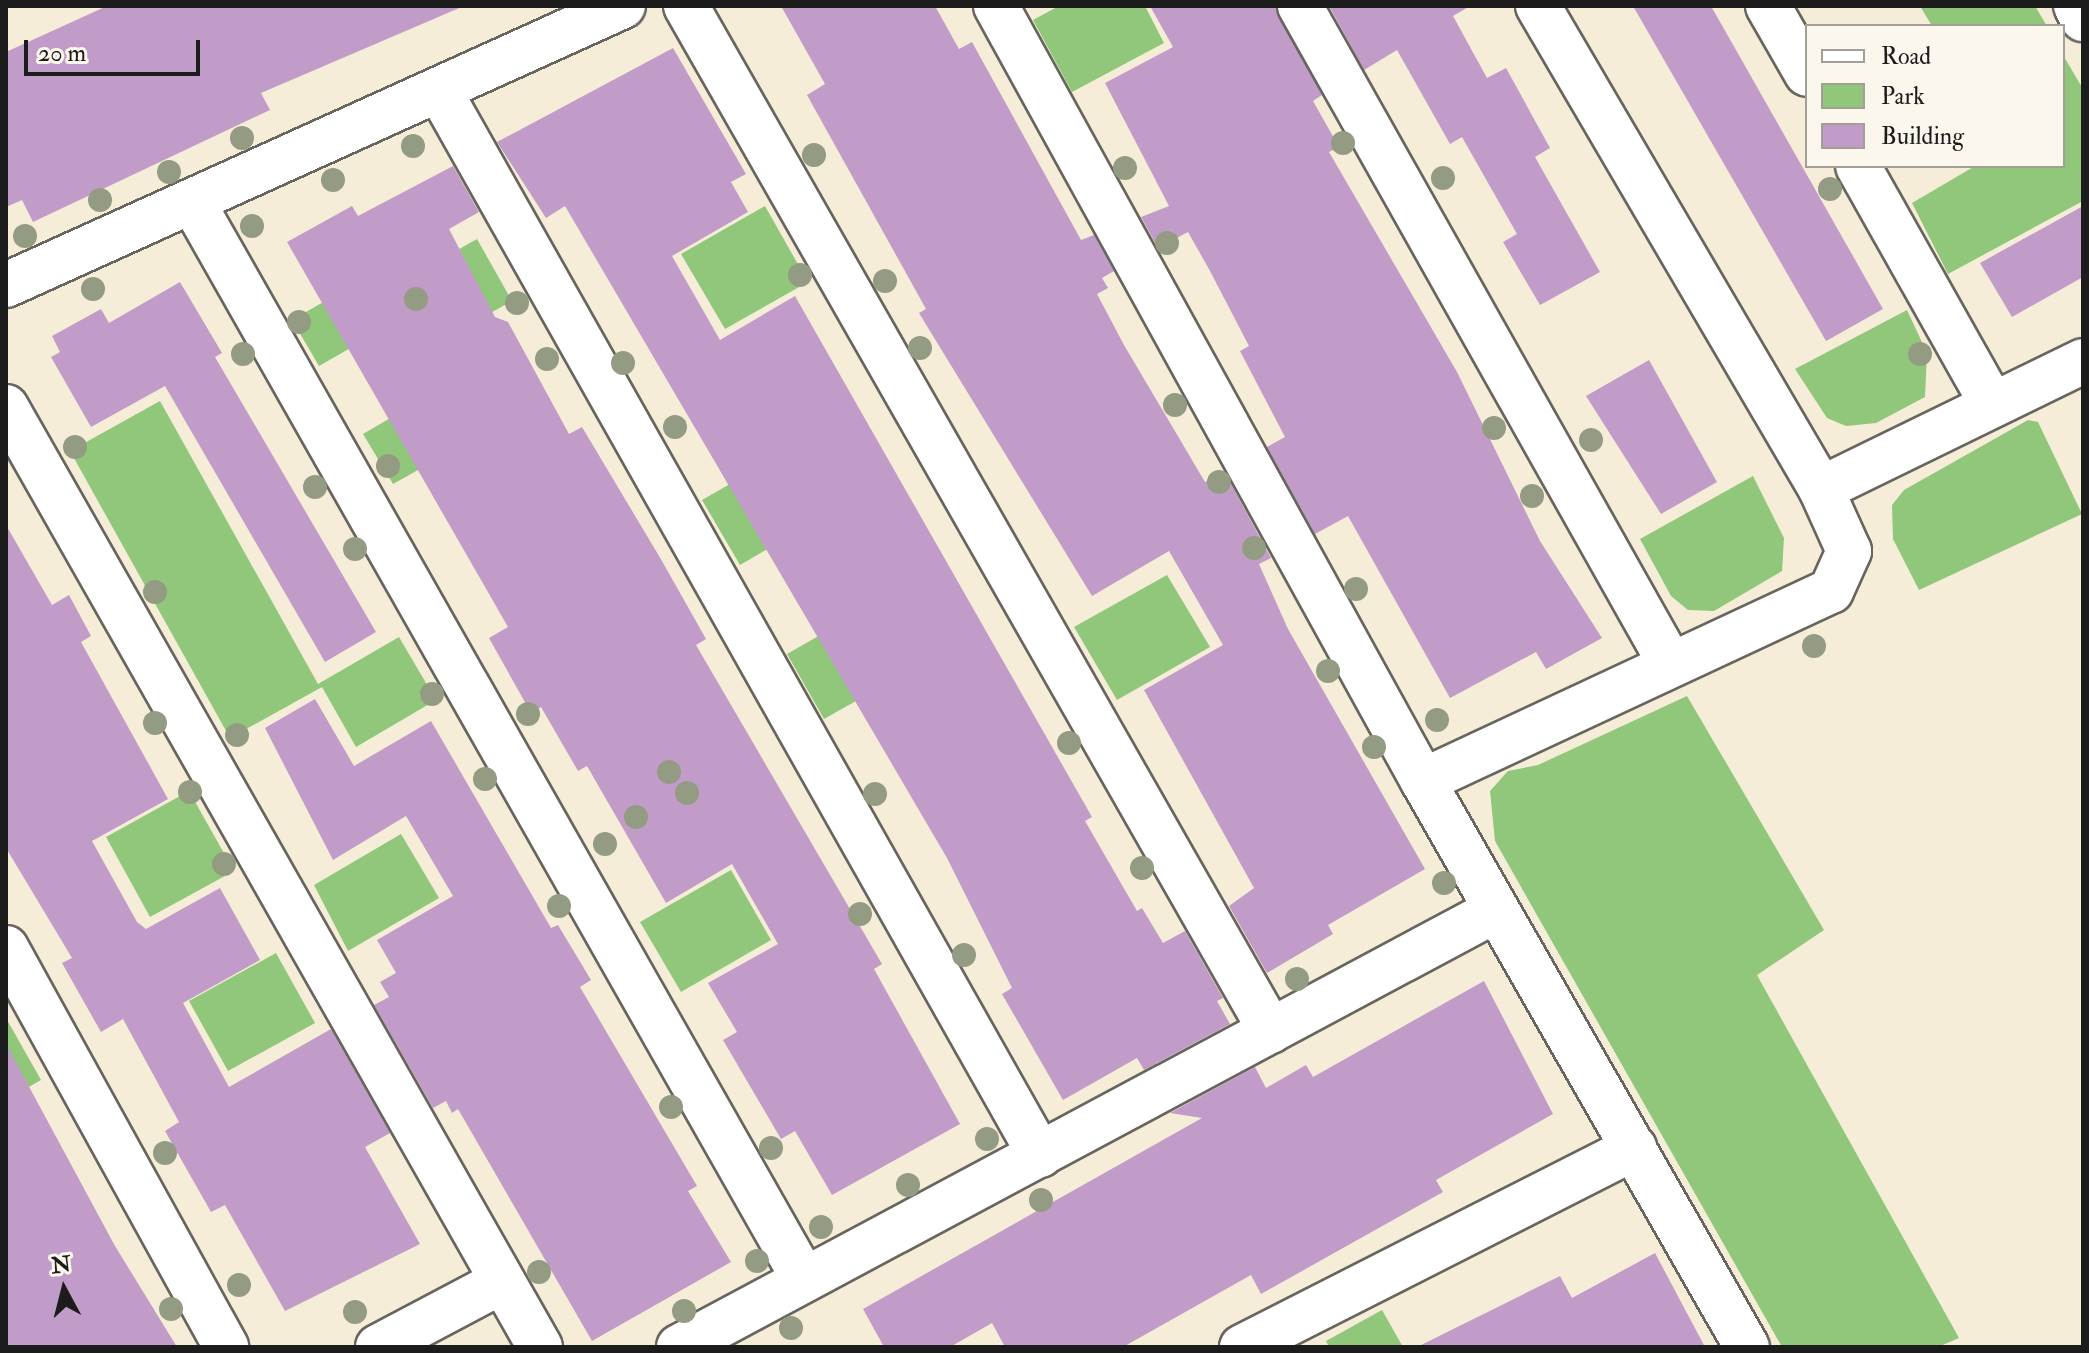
<!DOCTYPE html>
<style>
body{margin:0}
#map{position:relative;width:2089px;height:1353px;overflow:hidden;background:#f5edd8;font-family:"IM FELL Double Pica",serif}
div>[style]{position:absolute}
.green>*{inset:0;background:#91c77a}
.building>*{inset:0;background:#c19cc8}
.roads{filter:drop-shadow(2px 0 #68655e) drop-shadow(-2px 0 #68655e) drop-shadow(0 2px #68655e) drop-shadow(0 -2px #68655e)}
.minor>*{height:44px;margin:-22px;padding:0 22px;transform-origin:22px;border-radius:22px;background:#fff}
.trees>*{width:24px;height:24px;margin:-12px;border-radius:50%;background:#949b83}
span{translate:-50% -50%;white-space:nowrap;text-align:center;line-height:1.15;-webkit-text-stroke:6px #fbf7ec;paint-order:stroke}
.frame{position:absolute;inset:0;border:8px solid #1c1c1c;pointer-events:none}
.legend{position:absolute;left:1805px;top:24px;width:260px;height:144px;box-sizing:border-box;background:#fbf7ec;border:2px solid #a29f99;margin:0;padding:10px 14px;list-style:none;font-size:24px;color:#1c1c1c}
.legend li{display:flex;align-items:center;gap:16px;height:40px}
.legend b{width:40px;border:2px solid #a29f99}
.north{position:absolute;left:24px;top:1249px;width:80px;height:80px;-webkit-text-stroke:6px #fbf7ec;paint-order:stroke;rotate:353deg;font-size:22px;font-weight:700;line-height:32px;text-align:center;color:#1c1c1c}
.north::after{content:'';display:block;margin:auto;width:28px;height:36px;background:#1c1c1c;clip-path:polygon(50% 0,100% 100%,50% 72%,0 100%)}
.scale{position:absolute;left:24px;top:40px;width:176px;height:36px;box-sizing:border-box;border:4px solid #1c1c1c;border-top:0;padding-left:10px;font-size:24px;line-height:28px;white-space:nowrap;color:#1c1c1c;-webkit-text-stroke:6px #fbf7ec;paint-order:stroke}
</style>
<div id="map">
<div class="green">
<div style="clip-path:polygon(1059px 6px,1145px 6px,1164px 43px,1072px 92px,1033px 20px)"></div>
<div style="clip-path:polygon(1920px 6px,2035px 6px,2047px 26px,1932px 26px)"></div>
<div style="clip-path:polygon(2063px 55px,2083px 89px,2083px 201px,1948px 274px,1912px 203px,1975px 166px,2063px 166px)"></div>
<div style="clip-path:polygon(765px 206px,808px 282px,725px 329px,681px 254px)"></div>
<div style="clip-path:polygon(477px 239px,512px 301px,478px 320px,419px 309px,319px 366px,292px 320px,393px 262px,404px 280px)"></div>
<div style="clip-path:polygon(1907px 310px,1927px 353px,1925px 397px,1876px 423px,1846px 426px,1827px 418px,1795px 369px)"></div>
<div style="clip-path:polygon(447px 385px,477px 437px,393px 484px,363px 434px)"></div>
<div style="clip-path:polygon(160px 401px,318px 684px,399px 637px,436px 700px,356px 747px,322px 687px,230px 738px,70px 451px)"></div>
<div style="clip-path:polygon(2028px 420px,2038px 422px,2082px 514px,1919px 590px,1893px 539px,1892px 505px,1904px 490px)"></div>
<div style="clip-path:polygon(791px 449px,828px 514px,740px 565px,702px 500px)"></div>
<div style="clip-path:polygon(1753px 476px,1784px 538px,1782px 571px,1714px 611px,1688px 610px,1671px 596px,1640px 539px)"></div>
<div style="clip-path:polygon(1167px 575px,1210px 647px,1117px 700px,1074px 627px)"></div>
<div style="clip-path:polygon(878px 602px,916px 667px,824px 719px,787px 654px)"></div>
<div style="clip-path:polygon(1687px 696px,1824px 930px,1757px 975px,1959px 1338px,1938px 1347px,1782px 1347px,1495px 841px,1490px 791px,1508px 771px,1538px 765px)"></div>
<div style="clip-path:polygon(189px 791px,234px 871px,150px 917px,106px 837px)"></div>
<div style="clip-path:polygon(401px 834px,439px 898px,348px 951px,314px 885px)"></div>
<div style="clip-path:polygon(731px 870px,771px 940px,681px 992px,640px 922px)"></div>
<div style="clip-path:polygon(276px 953px,315px 1023px,228px 1071px,189px 1001px)"></div>
<div style="clip-path:polygon(6px 1018px,41px 1080px,6px 1100px)"></div>
<div style="clip-path:polygon(1382px 1310px,1403px 1347px,1329px 1347px,1326px 1341px)"></div>
</div>
<div class="building">
<div style="clip-path:polygon(107px 6px,464px 6px,261px 93px,270px 110px,33px 222px,22px 200px,6px 207px,6px 52px)"></div>
<div style="clip-path:polygon(781px 6px,935px 6px,959px 49px,972px 42px,1081px 240px,1094px 235px,1114px 271px,1102px 278px,1108px 288px,1097px 294px,1124px 345px,1205px 482px,1224px 471px,1271px 558px,1259px 564px,1288px 629px,1425px 869px,1328px 925px,1333px 934px,1267px 973px,1229px 906px,1254px 888px,1144px 690px,1223px 645px,1169px 551px,1092px 596px,919px 313px,926px 309px,807px 95px,825px 84px)"></div>
<div style="clip-path:polygon(1150px 6px,1275px 6px,1322px 95px,1313px 101px,1339px 147px,1329px 152px,1457px 372px,1540px 541px,1602px 638px,1546px 669px,1536px 652px,1450px 698px,1348px 516px,1315px 534px,1267px 447px,1285px 437px,1240px 351px,1249px 346px,1210px 271px,1188px 232px,1158px 248px,1141px 217px,1169px 206px,1105px 83px,1173px 47px)"></div>
<div style="clip-path:polygon(1329px 6px,1470px 6px,1453px 16px,1487px 78px,1506px 68px,1550px 148px,1535px 157px,1600px 272px,1540px 305px,1503px 242px,1517px 234px,1462px 137px,1450px 144px,1397px 50px,1364px 70px)"></div>
<div style="clip-path:polygon(1633px 6px,1711px 6px,1883px 309px,1826px 341px)"></div>
<div style="clip-path:polygon(673px 48px,746px 174px,731px 182px,748px 212px,672px 256px,720px 340px,795px 296px,1092px 817px,1085px 821px,1137px 911px,1142px 908px,1163px 943px,1185px 931px,1223px 998px,1217px 1001px,1230px 1024px,1144px 1070px,1137px 1058px,1063px 1100px,1002px 994px,1012px 988px,947px 858px,565px 206px,546px 218px,497px 142px)"></div>
<div style="clip-path:polygon(453px 166px,479px 212px,449px 229px,495px 317px,508px 322px,569px 434px,582px 427px,662px 561px,706px 639px,696px 645px,882px 964px,874px 969px,960px 1124px,832px 1195px,795px 1131px,781px 1139px,723px 1040px,737px 1032px,708px 983px,778px 944px,732px 864px,666px 903px,587px 766px,578px 771px,541px 707px,531px 713px,489px 638px,508px 627px,287px 242px,352px 206px,358px 216px)"></div>
<div style="clip-path:polygon(2083px 206px,2083px 277px,2012px 317px,1980px 263px)"></div>
<div style="clip-path:polygon(180px 282px,222px 353px,215px 357px,376px 632px,325px 662px,165px 386px,91px 427px,51px 357px,60px 352px,52px 336px,101px 309px,109px 323px)"></div>
<div style="clip-path:polygon(1649px 360px,1717px 482px,1661px 514px,1586px 396px)"></div>
<div style="clip-path:polygon(6px 525px,52px 605px,69px 595px,91px 636px,81px 642px,168px 799px,92px 841px,137px 922px,146px 929px,220px 888px,260px 960px,183px 1003px,229px 1087px,331px 1029px,390px 1133px,365px 1147px,420px 1244px,285px 1311px,225px 1205px,211px 1212px,165px 1131px,179px 1122px,123px 1019px,101px 1032px,62px 963px,72px 958px,6px 848px)"></div>
<div style="clip-path:polygon(315px 699px,354px 766px,431px 721px,551px 928px,558px 925px,591px 980px,580px 987px,697px 1186px,688px 1191px,731px 1262px,592px 1341px,458px 1109px,452px 1113px,446px 1101px,433px 1108px,374px 1005px,389px 997px,380px 982px,396px 973px,377px 940px,453px 896px,406px 816px,333px 860px,265px 728px)"></div>
<div style="clip-path:polygon(1484px 981px,1553px 1114px,1436px 1180px,1443px 1192px,1261px 1294px,1251px 1275px,1123px 1347px,1005px 1347px,992px 1323px,950px 1347px,884px 1347px,863px 1309px,1202px 1118px,1170px 1113px,1255px 1067px,1266px 1088px,1306px 1065px,1313px 1077px)"></div>
<div style="clip-path:polygon(6px 1044px,115px 1246px,177px 1347px,6px 1347px)"></div>
<div style="clip-path:polygon(1655px 1253px,1705px 1347px,1417px 1347px,1560px 1276px,1572px 1298px)"></div>
</div>
<div class="roads">
<div class="minor">
<div style="left:686px;top:6px;width:1180px;rotate:60.29deg"></div>
<div style="left:996px;top:6px;width:885px;rotate:61.15deg"></div>
<div style="left:1423px;top:781px;width:652px;rotate:60.21deg"></div>
<div style="left:1300px;top:6px;width:756px;rotate:60.62deg"></div>
<div style="left:1538px;top:6px;width:560px;rotate:59.63deg"></div>
<div style="left:1768px;top:6px;width:78px;rotate:60.2deg"></div>
<div style="left:2076px;top:6px;width:15px;rotate:62deg"></div>
<div style="left:439px;top:90px;width:1223px;rotate:60.56deg"></div>
<div style="left:1858px;top:166px;width:271px;rotate:60.6deg"></div>
<div style="left:192px;top:201px;width:1240px;rotate:60.42deg"></div>
<div style="left:6px;top:285px;width:677px;rotate:-24.33deg"></div>
<div style="left:6px;top:407px;width:1081px;rotate:60.4deg"></div>
<div style="left:1423px;top:781px;width:450px;rotate:-25deg"></div>
<div style="left:1831px;top:591px;width:44px;rotate:-65.8deg"></div>
<div style="left:1849px;top:551px;width:68px;rotate:-114.3deg"></div>
<div style="left:1821px;top:489px;width:292px;rotate:-26deg"></div>
<div style="left:6px;top:948px;width:456px;rotate:61.1deg"></div>
<div style="left:378px;top:1347px;width:139px;rotate:-27.9deg"></div>
<div style="left:679px;top:1347px;width:927px;rotate:-28.14deg"></div>
<div style="left:1242px;top:1347px;width:440px;rotate:-26.9deg"></div>
</div>
</div>
<div class="trees">
<div style="left:242px;top:138px"></div>
<div style="left:1343px;top:143px"></div>
<div style="left:413px;top:146px"></div>
<div style="left:814px;top:155px"></div>
<div style="left:1125px;top:168px"></div>
<div style="left:169px;top:172px"></div>
<div style="left:1443px;top:178px"></div>
<div style="left:333px;top:180px"></div>
<div style="left:1830px;top:189px"></div>
<div style="left:100px;top:200px"></div>
<div style="left:252px;top:226px"></div>
<div style="left:25px;top:236px"></div>
<div style="left:1167px;top:243px"></div>
<div style="left:800px;top:275px"></div>
<div style="left:885px;top:281px"></div>
<div style="left:93px;top:289px"></div>
<div style="left:416px;top:299px"></div>
<div style="left:517px;top:303px"></div>
<div style="left:299px;top:322px"></div>
<div style="left:920px;top:348px"></div>
<div style="left:243px;top:354px"></div>
<div style="left:1920px;top:354px"></div>
<div style="left:547px;top:359px"></div>
<div style="left:623px;top:363px"></div>
<div style="left:1175px;top:405px"></div>
<div style="left:675px;top:427px"></div>
<div style="left:1494px;top:428px"></div>
<div style="left:1591px;top:440px"></div>
<div style="left:75px;top:447px"></div>
<div style="left:388px;top:466px"></div>
<div style="left:1219px;top:482px"></div>
<div style="left:315px;top:487px"></div>
<div style="left:1532px;top:496px"></div>
<div style="left:1254px;top:548px"></div>
<div style="left:355px;top:549px"></div>
<div style="left:1356px;top:589px"></div>
<div style="left:155px;top:592px"></div>
<div style="left:1814px;top:646px"></div>
<div style="left:1328px;top:671px"></div>
<div style="left:432px;top:694px"></div>
<div style="left:528px;top:714px"></div>
<div style="left:1437px;top:720px"></div>
<div style="left:155px;top:723px"></div>
<div style="left:237px;top:735px"></div>
<div style="left:1069px;top:743px"></div>
<div style="left:1374px;top:747px"></div>
<div style="left:669px;top:772px"></div>
<div style="left:485px;top:779px"></div>
<div style="left:190px;top:792px"></div>
<div style="left:687px;top:793px"></div>
<div style="left:875px;top:794px"></div>
<div style="left:636px;top:817px"></div>
<div style="left:605px;top:844px"></div>
<div style="left:224px;top:864px"></div>
<div style="left:1142px;top:868px"></div>
<div style="left:1444px;top:883px"></div>
<div style="left:559px;top:906px"></div>
<div style="left:860px;top:914px"></div>
<div style="left:964px;top:955px"></div>
<div style="left:1297px;top:979px"></div>
<div style="left:671px;top:1107px"></div>
<div style="left:987px;top:1139px"></div>
<div style="left:771px;top:1148px"></div>
<div style="left:165px;top:1153px"></div>
<div style="left:908px;top:1185px"></div>
<div style="left:1041px;top:1200px"></div>
<div style="left:821px;top:1227px"></div>
<div style="left:757px;top:1261px"></div>
<div style="left:539px;top:1272px"></div>
<div style="left:239px;top:1285px"></div>
<div style="left:171px;top:1309px"></div>
<div style="left:684px;top:1311px"></div>
<div style="left:355px;top:1312px"></div>
<div style="left:791px;top:1328px"></div>
</div>
<div class="frame"></div>
<ul class="legend">
<li><b style="height:10px;background:#fff"></b>Road</li>
<li><b style="height:22px;background:#91c77a"></b>Park</li>
<li><b style="height:22px;background:#c19cc8"></b>Building</li>
</ul>
<div class="north">N</div>
<div class="scale">20 m</div>
</div>
